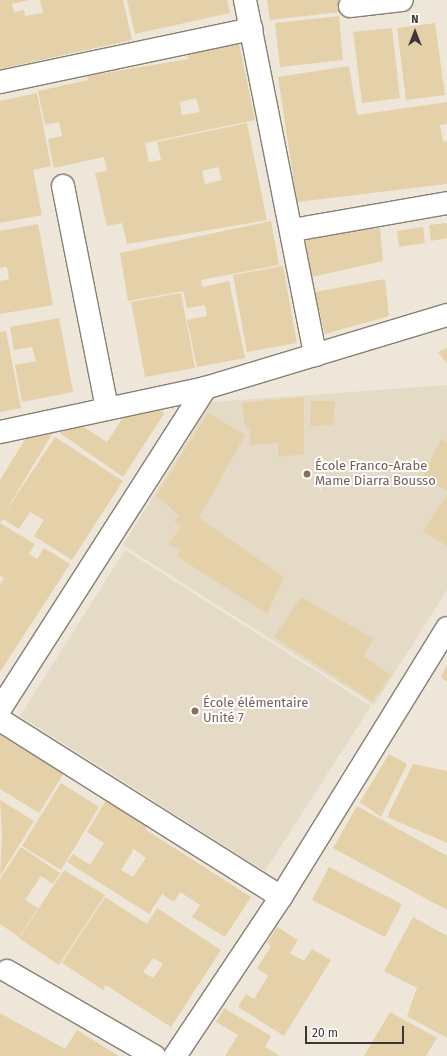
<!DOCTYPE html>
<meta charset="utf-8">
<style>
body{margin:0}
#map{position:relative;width:447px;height:1056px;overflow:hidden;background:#eee7d9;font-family:"Fira Sans",sans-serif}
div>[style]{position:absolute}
.built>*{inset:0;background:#e5dac5}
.building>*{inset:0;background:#e4d0a9}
.roads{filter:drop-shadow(1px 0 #868073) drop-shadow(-1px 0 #868073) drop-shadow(0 1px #868073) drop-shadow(0 -1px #868073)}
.street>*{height:22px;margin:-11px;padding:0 11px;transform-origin:11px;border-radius:11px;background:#fff}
.dots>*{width:11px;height:11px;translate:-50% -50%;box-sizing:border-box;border:2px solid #fff;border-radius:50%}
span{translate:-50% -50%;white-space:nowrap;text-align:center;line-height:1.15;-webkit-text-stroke:4px #fff;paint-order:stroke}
.education-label{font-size:13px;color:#785e54}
.left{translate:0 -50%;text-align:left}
.north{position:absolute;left:395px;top:12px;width:40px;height:40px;-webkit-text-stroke:3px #fff;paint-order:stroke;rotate:0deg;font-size:11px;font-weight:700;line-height:16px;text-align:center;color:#3b3833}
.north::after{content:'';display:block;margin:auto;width:14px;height:18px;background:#3b3833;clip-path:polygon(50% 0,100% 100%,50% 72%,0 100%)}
.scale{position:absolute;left:305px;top:1026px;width:99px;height:18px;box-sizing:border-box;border:2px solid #3b3833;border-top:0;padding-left:5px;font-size:12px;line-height:14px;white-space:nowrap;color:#3b3833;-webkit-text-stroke:3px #fff;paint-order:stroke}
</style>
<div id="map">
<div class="built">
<div style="clip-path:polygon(447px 385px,447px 590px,374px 705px,123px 545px,211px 402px)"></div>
<div style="clip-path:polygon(125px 550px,371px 706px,265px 871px,20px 716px)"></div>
</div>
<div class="building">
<div style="clip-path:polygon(0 0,29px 0,12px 4px,14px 12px,24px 10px,25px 16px,43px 13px,40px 0,123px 0,132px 40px,0 69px)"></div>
<div style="clip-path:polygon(127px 0,227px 0,230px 13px,135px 34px)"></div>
<div style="clip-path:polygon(267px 0,338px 0,340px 12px,270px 20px)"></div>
<div style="clip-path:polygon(339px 16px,343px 60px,280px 67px,275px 23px)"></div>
<div style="clip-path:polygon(435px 23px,445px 95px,406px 100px,397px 28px)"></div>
<div style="clip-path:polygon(392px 28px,400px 98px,362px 103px,353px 32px)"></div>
<div style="clip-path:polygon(evenodd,239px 43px,255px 120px,145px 143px,149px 162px,161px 160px,157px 142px,247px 123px,267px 220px,127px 244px,122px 223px,107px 226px,95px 173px,107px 171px,104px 157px,54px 168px,48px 139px,62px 136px,59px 122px,45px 125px,38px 91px,88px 80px,87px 76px,189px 59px,187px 54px,239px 43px,196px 98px,200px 112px,182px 115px,180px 102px,196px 98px,239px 43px,218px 167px,222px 180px,205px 184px,202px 171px,218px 167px)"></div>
<div style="clip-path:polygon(349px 66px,357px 115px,447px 102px,447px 124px,440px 125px,443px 142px,447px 141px,447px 184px,297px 202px,278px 77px)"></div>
<div style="clip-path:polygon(37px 93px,51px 166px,33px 170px,42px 215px,0 223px,0 101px)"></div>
<div style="clip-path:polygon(271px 221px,279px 265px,201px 280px,203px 287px,229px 281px,245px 358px,197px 367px,187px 320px,207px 316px,205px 305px,187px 308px,183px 291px,128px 301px,120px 253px)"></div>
<div style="clip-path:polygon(447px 223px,447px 238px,431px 241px,429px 225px)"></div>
<div style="clip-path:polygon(38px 224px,53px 305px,0 314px,0 281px,9px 279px,7px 267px,0 268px,0 231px)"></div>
<div style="clip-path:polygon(423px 227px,425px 243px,399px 247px,397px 231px)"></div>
<div style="clip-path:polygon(380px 228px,383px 261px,312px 277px,305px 237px)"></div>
<div style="clip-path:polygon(283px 266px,297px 343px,247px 352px,233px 275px)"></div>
<div style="clip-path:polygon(385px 279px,389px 316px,325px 334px,315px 292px)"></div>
<div style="clip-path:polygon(181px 293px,195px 368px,145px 377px,131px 302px)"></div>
<div style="clip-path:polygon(59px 318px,73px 392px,22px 402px,15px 365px,36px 361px,32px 347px,14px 350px,10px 327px)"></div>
<div style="clip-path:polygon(6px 331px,21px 408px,0 412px,0 332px)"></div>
<div style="clip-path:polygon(447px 348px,447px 364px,438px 352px)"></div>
<div style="clip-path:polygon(304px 397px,304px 454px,278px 457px,278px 443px,249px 445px,251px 430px,245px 426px,242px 403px)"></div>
<div style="clip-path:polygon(311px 401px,335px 401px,333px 425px,310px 426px)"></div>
<div style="clip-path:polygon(161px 409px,164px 414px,123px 477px,60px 433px,71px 419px,107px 442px,125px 415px)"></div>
<div style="clip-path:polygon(208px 413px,245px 435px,199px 518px,284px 577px,267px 614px,177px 556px,181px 550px,168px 544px,181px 527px,174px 521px,179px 515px,156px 496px)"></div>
<div style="clip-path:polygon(55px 429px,4px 514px,55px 437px,123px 481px,72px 560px,34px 536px,44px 520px,30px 512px,19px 529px,3px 519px,0 523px,35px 544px,29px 554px,37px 559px,44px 548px,70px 564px,0 672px,0 584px,4px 578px,0 576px,0 480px,29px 433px)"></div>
<div style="clip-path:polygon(441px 439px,447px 442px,447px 491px,423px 476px)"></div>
<div style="clip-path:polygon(447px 495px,447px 546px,423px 531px)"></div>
<div style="clip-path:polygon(301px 597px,374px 639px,363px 656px,391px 675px,372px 701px,274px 637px)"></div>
<div style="clip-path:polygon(447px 664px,447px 682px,441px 677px)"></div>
<div style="clip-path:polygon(0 733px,64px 773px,39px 813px,0 789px)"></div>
<div style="clip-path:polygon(389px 754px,407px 764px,381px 817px,360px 802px)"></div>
<div style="clip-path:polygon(413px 764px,447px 771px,447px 843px,387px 817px)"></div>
<div style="clip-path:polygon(61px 783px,99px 807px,61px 870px,22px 846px)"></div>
<div style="clip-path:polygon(evenodd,107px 799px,149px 824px,146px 830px,251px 897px,225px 937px,192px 917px,200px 905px,180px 892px,174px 902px,162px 894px,149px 914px,67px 862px,73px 854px,90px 865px,104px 843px,87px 832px,107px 799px,134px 849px,146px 858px,133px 877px,121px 870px,134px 849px)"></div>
<div style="clip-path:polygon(0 800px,34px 821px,0 876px,2px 835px)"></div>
<div style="clip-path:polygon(357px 806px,447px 856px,447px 910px,333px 848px)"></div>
<div style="clip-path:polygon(21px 847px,60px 873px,53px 884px,41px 876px,25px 900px,38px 908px,19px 937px,0 924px,0 879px)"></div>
<div style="clip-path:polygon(329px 867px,402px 904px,385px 937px,312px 900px)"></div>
<div style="clip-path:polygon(64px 870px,105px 895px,59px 965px,19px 938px)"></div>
<div style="clip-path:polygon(evenodd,105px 897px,147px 924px,157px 908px,221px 950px,171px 1027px,106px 985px,103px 990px,62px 963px,105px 897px,153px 958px,163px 964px,153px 978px,143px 972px,153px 958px)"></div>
<div style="clip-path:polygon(413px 917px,447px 936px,447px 1038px,407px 1016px,417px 988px,384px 971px)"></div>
<div style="clip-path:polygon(277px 927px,298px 940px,290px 953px,304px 961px,312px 949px,331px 960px,284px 1036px,238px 1007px,246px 994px,254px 999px,268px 976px,257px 968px,271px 946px,267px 943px)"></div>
<div style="clip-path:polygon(224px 1008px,271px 1036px,265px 1047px,280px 1056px,225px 1056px,238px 1035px,216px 1022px)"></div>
<div style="clip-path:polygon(390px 1012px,437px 1038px,426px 1056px,364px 1056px)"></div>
<div style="clip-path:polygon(0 1013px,65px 1049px,77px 1030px,119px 1056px,0 1056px)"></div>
</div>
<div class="roads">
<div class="street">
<div style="left:245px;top:0;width:362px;rotate:78.8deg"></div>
<div style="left:350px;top:6px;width:52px;rotate:-6.6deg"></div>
<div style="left:0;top:82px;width:257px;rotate:-11.9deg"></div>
<div style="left:63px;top:186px;width:227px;rotate:78.8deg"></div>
<div style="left:293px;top:230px;width:156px;rotate:-9.9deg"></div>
<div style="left:0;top:432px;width:210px;rotate:-12.1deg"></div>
<div style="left:205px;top:388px;width:253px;rotate:-16.8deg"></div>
<div style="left:0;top:709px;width:381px;rotate:-57.4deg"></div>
<div style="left:0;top:720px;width:332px;rotate:32.2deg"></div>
<div style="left:7px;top:971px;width:170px;rotate:30deg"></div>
<div style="left:175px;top:1056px;width:191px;rotate:-56.3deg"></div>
<div style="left:281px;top:897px;width:316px;rotate:-58.3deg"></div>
</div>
</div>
<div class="dots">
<div style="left:307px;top:474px;background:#8d6e63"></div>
<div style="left:195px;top:711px;background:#8d6e63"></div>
</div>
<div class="education-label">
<span class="left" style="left:315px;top:474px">École Franco-Arabe<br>Mame Diarra Bousso</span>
<span class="left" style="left:203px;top:711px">École élémentaire<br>Unité 7</span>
</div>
<div class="north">N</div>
<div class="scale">20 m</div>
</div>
